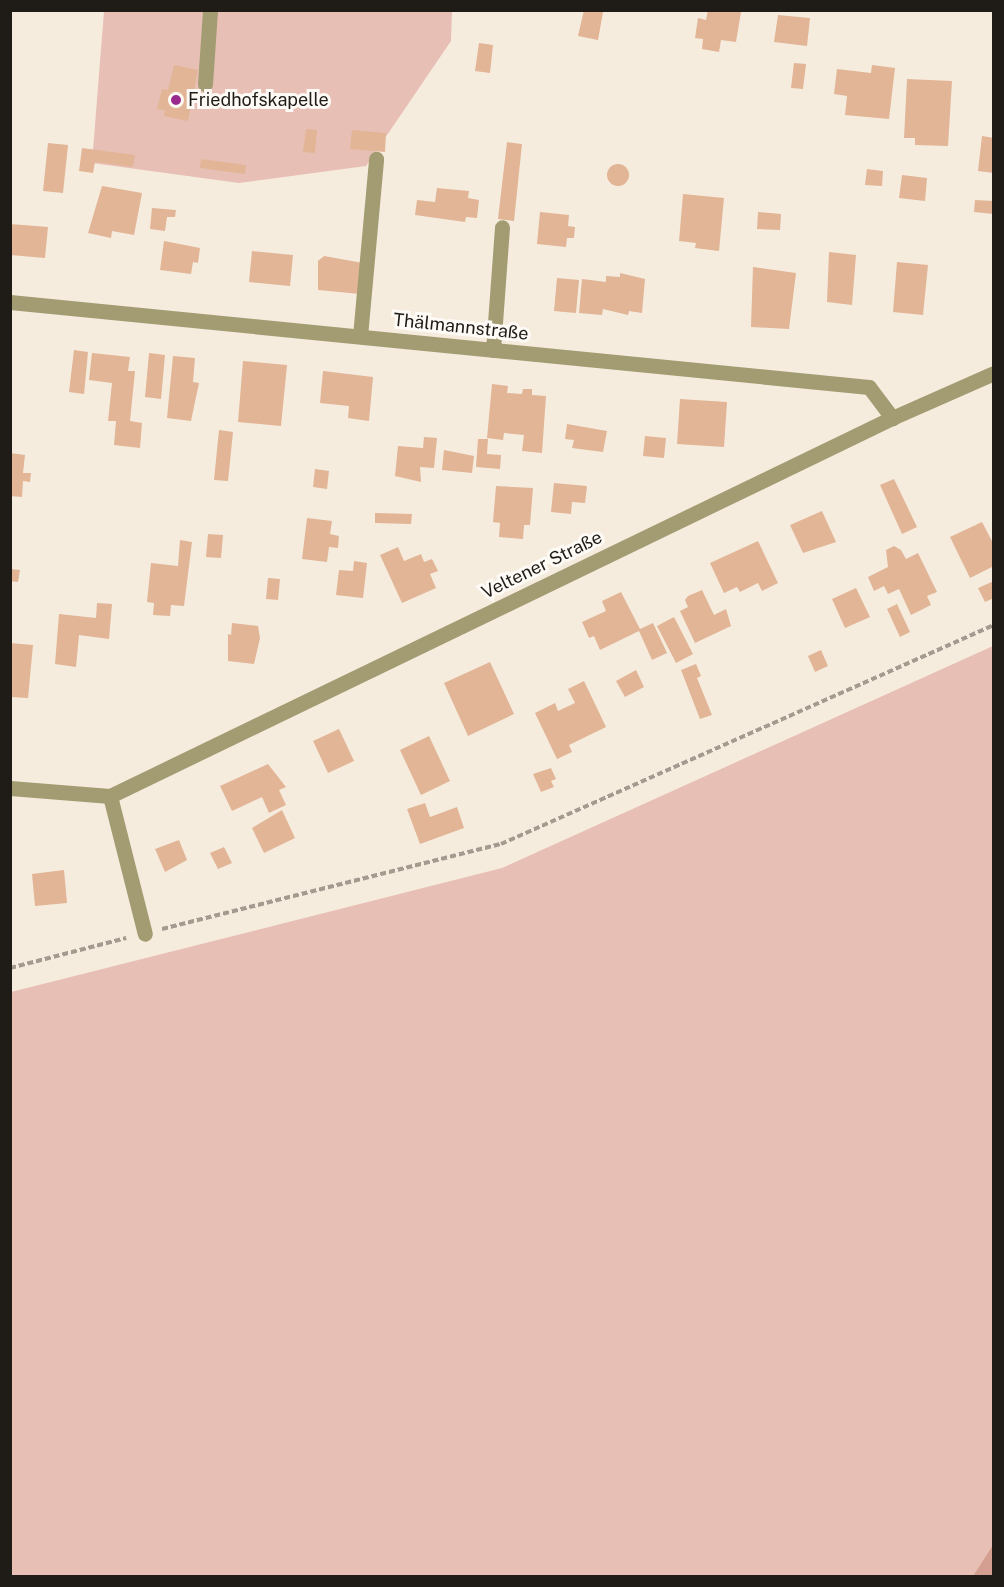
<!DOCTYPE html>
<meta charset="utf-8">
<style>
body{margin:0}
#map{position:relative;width:1004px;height:1587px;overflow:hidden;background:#f6ecde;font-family:"Public Sans",sans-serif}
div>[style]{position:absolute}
.green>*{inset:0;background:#e8bfb5}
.forest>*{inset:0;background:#d49f91}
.building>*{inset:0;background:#e1b596}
.round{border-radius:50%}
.path>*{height:4px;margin-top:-2px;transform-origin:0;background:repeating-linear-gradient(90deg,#a39b90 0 6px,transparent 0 9px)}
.minor>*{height:15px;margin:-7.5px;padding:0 7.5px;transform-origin:7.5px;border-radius:7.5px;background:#a39b72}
.dots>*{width:16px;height:16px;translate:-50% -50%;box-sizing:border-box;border:3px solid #fefaf5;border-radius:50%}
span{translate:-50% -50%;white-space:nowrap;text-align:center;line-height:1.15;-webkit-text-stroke:6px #fefaf5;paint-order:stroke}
.poi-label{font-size:18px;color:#1f1b16}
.left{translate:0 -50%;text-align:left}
.street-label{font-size:18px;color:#1f1b16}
.frame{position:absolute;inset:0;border:12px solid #1f1b16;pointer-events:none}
</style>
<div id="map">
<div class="green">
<div style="clip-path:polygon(104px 11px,452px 11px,451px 41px,366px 166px,239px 183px,92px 163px)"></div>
<div style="clip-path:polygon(993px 646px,994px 1545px,973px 1576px,11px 1576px,11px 992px,502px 868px)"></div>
</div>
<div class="forest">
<div style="clip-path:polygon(993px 1545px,993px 1576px,973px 1576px)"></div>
</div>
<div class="building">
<div style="clip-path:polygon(584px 10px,603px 12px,598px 40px,578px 36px)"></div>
<div style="clip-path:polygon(708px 10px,741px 12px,736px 42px,721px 40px,719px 52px,702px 49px,703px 39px,695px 38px,698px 18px,706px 20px)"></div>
<div style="clip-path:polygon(778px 15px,810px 18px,807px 46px,774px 42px)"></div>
<div style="clip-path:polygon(479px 43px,493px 45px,490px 73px,475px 71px)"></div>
<div style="clip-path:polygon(794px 63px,806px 64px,803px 89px,791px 88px)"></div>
<div style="clip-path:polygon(174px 65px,198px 70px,188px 121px,164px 116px,165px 110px,157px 109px,162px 89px,168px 90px)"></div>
<div style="clip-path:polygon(872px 65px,895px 68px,889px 119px,845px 115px,847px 96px,834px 94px,837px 69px,871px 73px)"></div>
<div style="clip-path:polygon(907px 79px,952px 81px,948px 146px,915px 145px,915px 138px,904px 138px)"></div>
<div style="clip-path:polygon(306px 129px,317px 130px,315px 153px,303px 152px)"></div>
<div style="clip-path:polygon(352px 130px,386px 133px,385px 152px,350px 149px)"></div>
<div style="clip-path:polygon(982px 136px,994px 138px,994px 173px,978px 171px)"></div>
<div style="clip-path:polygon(507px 142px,522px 144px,514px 221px,498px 219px)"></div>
<div style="clip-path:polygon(48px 143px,68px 145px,63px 193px,43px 191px)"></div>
<div style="clip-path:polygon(82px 148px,135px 155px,133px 167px,95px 162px,93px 173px,79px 171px)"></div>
<div style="clip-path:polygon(201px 159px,246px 165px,245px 174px,200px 168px)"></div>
<div class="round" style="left:607px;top:164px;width:22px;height:22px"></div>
<div style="clip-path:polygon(867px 169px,883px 171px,882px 186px,865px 185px)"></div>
<div style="clip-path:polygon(902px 175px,927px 178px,925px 201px,899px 198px)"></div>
<div style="clip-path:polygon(102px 186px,142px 193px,134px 235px,112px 231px,111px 238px,88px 233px)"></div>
<div style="clip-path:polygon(437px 188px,469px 191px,468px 198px,479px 200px,477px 218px,466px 217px,465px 222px,415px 215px,417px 200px,435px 202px)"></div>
<div style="clip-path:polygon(683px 194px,724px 198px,719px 251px,695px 248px,696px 243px,679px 241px)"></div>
<div style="clip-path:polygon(975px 200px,994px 201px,994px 214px,974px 212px)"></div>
<div style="clip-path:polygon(152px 208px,176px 210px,175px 217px,167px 217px,165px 231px,150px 229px)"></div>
<div style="clip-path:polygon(540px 212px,569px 215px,568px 226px,575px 227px,574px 238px,567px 238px,566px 247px,537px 244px)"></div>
<div style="clip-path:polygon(758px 212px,781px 214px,780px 230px,757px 229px)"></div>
<div style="clip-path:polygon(10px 224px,48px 227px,45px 258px,10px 255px)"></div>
<div style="clip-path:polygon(164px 241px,200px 248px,198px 263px,193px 262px,191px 274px,160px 270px)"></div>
<div style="clip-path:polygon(252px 251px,293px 255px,290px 286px,249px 282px)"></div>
<div style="clip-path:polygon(829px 252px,856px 255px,852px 305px,827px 302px)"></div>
<div style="clip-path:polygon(324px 256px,363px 263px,360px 294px,318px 290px,318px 261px)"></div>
<div style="clip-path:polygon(897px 262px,928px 265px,923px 315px,893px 312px)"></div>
<div style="clip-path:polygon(753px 267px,796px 273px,789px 329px,751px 327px)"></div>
<div style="clip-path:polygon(620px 273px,645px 279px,642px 313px,629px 311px,628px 315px,603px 309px,602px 315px,579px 313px,582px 279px,606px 282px,606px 276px,620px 277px)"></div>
<div style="clip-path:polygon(557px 278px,579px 280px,576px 313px,554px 311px)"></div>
<div style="clip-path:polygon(74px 350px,88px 352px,84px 394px,69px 392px)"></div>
<div style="clip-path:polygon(92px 353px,130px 357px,128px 371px,135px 371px,130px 421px,142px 423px,140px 448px,114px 445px,116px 421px,108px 421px,112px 383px,89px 380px)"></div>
<div style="clip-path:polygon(149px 353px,165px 355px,161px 399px,145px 397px)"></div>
<div style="clip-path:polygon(173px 356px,195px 358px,193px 382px,199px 383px,191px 421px,167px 418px)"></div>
<div style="clip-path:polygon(243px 361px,287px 365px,281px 426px,238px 422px)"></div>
<div style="clip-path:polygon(323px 371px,373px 377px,369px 421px,348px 418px,349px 406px,320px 403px)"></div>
<div style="clip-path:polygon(492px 384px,508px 386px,507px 393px,522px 394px,523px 389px,532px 389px,532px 395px,546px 396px,542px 453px,522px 451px,524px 435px,504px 433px,503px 440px,487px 438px)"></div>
<div style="clip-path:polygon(680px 399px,727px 402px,724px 447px,677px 444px)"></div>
<div style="clip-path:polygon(567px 424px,607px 431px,603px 452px,572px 448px,574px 440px,565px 439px)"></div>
<div style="clip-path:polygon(219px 430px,233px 432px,228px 481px,214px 480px)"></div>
<div style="clip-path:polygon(645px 436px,666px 438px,664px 458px,643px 456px)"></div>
<div style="clip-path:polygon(424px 437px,437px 438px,434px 468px,420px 467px,421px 482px,395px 476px,398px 446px,423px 448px)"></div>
<div style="clip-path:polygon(478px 439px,488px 439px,487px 454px,501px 455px,500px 469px,476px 467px)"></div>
<div style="clip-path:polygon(444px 450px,474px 456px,472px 473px,442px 470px)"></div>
<div style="clip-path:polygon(10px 453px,25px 455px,23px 473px,31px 473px,30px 482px,23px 481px,22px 497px,10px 496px)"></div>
<div style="clip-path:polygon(315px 469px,329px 471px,327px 489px,313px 487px)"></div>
<div style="clip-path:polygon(894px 479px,917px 527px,902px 534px,880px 485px)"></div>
<div style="clip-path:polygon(554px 483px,587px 486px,585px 503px,572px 502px,571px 514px,551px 512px)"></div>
<div style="clip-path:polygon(496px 486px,533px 488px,530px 525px,524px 525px,523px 539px,499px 537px,500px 523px,493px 522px)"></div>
<div style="clip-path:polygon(822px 511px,836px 542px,803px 553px,790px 525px)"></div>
<div style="clip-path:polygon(375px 513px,412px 514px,411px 524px,375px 523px)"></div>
<div style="clip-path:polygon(307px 518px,332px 521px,330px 534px,339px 536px,338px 548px,329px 547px,327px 562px,302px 559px)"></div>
<div style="clip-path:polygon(982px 522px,994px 545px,994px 566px,970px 578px,950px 537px)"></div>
<div style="clip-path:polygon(208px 534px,223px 535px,221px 558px,206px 557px)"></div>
<div style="clip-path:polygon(180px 540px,192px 542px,184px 606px,171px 605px,170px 616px,153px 615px,154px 603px,147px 602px,151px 563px,178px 566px)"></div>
<div style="clip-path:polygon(758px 541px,778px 583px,762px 591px,758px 583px,740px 592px,737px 587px,724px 593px,710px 563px)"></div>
<div style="clip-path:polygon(894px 546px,901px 550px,906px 559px,918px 553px,937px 592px,927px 596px,931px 605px,911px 615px,899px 589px,888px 594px,884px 586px,874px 591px,868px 577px,888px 567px,886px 550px)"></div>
<div style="clip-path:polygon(398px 547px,404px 561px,421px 554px,424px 562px,432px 559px,438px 571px,430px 574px,436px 588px,402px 603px,380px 555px)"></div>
<div style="clip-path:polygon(354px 561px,367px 563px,363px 598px,336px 595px,339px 570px,353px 571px)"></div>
<div style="clip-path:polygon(10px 569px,20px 570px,18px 582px,10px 581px)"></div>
<div style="clip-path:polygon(268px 578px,280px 579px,278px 600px,266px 599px)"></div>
<div style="clip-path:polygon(994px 581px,994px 598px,985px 602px,978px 588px)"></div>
<div style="clip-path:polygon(856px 588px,870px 617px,845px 628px,832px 599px)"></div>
<div style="clip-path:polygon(702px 590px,714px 615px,726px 609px,731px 626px,695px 643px,680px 611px,688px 607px,685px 600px,688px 596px)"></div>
<div style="clip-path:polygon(621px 592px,640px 629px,653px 623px,667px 653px,652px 660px,639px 631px,600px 650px,594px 636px,589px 638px,582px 622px,606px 611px,602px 601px)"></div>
<div style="clip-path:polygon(97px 603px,112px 604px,109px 639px,79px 635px,76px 667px,55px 664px,59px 614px,96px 618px)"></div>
<div style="clip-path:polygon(897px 604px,910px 632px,900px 637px,887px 609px)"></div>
<div style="clip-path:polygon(674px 617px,693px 654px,676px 663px,657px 626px)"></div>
<div style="clip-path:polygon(232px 623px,258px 626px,260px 638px,254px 664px,228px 661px,228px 634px,231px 635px)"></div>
<div style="clip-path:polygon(10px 643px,33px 645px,28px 698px,10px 697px)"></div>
<div style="clip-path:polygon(821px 650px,828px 666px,815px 672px,808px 656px)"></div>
<div style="clip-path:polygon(490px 662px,514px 714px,468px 736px,444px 683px)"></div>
<div style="clip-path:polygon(696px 664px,701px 676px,697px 678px,712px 715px,700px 719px,681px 670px)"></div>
<div style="clip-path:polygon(636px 670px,644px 687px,625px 697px,616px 681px)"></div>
<div style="clip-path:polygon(584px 681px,606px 727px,569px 745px,572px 752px,557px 759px,535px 713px,555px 703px,558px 711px,575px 703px,568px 689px)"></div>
<div style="clip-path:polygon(339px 729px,354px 761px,328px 773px,313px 741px)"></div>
<div style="clip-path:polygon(429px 736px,450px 781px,421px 795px,400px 750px)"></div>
<div style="clip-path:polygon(268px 764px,286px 787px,279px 790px,286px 805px,269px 813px,262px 797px,232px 811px,220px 786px)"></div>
<div style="clip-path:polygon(551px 768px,556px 779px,551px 781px,554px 787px,541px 792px,533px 774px)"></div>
<div style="clip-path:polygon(425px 803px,430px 817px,457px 807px,464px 828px,420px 844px,407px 809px)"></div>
<div style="clip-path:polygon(282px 810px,295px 838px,264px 853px,252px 828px)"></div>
<div style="clip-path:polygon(179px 840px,187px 860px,165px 872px,155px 849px)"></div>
<div style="clip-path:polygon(224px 847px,232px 863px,218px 869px,210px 853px)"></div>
<div style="clip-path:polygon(64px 870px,67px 903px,35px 906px,32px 874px)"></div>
</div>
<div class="path">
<div style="left:162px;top:929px;width:349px;rotate:-14.1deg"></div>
<div style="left:501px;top:844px;width:539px;rotate:-23.95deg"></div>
<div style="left:10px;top:968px;width:120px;rotate:-14.5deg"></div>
</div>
<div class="minor">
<div style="left:205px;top:84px;width:74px;rotate:-86.1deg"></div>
<div style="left:10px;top:302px;width:863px;rotate:5.65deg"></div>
<div style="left:869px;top:387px;width:39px;rotate:53deg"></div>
<div style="left:360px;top:336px;width:178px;rotate:-84.8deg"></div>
<div style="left:493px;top:350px;width:123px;rotate:-85.8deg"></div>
<div style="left:10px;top:788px;width:100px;rotate:4.6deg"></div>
<div style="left:110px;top:796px;width:869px;rotate:-25.8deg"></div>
<div style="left:892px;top:418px;width:111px;rotate:-23.8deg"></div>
<div style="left:110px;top:796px;width:142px;rotate:75.8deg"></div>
</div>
<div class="dots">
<div style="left:176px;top:100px;background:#982b8d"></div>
</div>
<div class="poi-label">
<span class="left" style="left:188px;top:100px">Friedhofskapelle</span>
</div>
<div class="street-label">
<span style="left:461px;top:327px;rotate:6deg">Thälmannstraße</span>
<span style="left:542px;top:565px;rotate:-26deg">Veltener Straße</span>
</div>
<div class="frame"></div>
</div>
